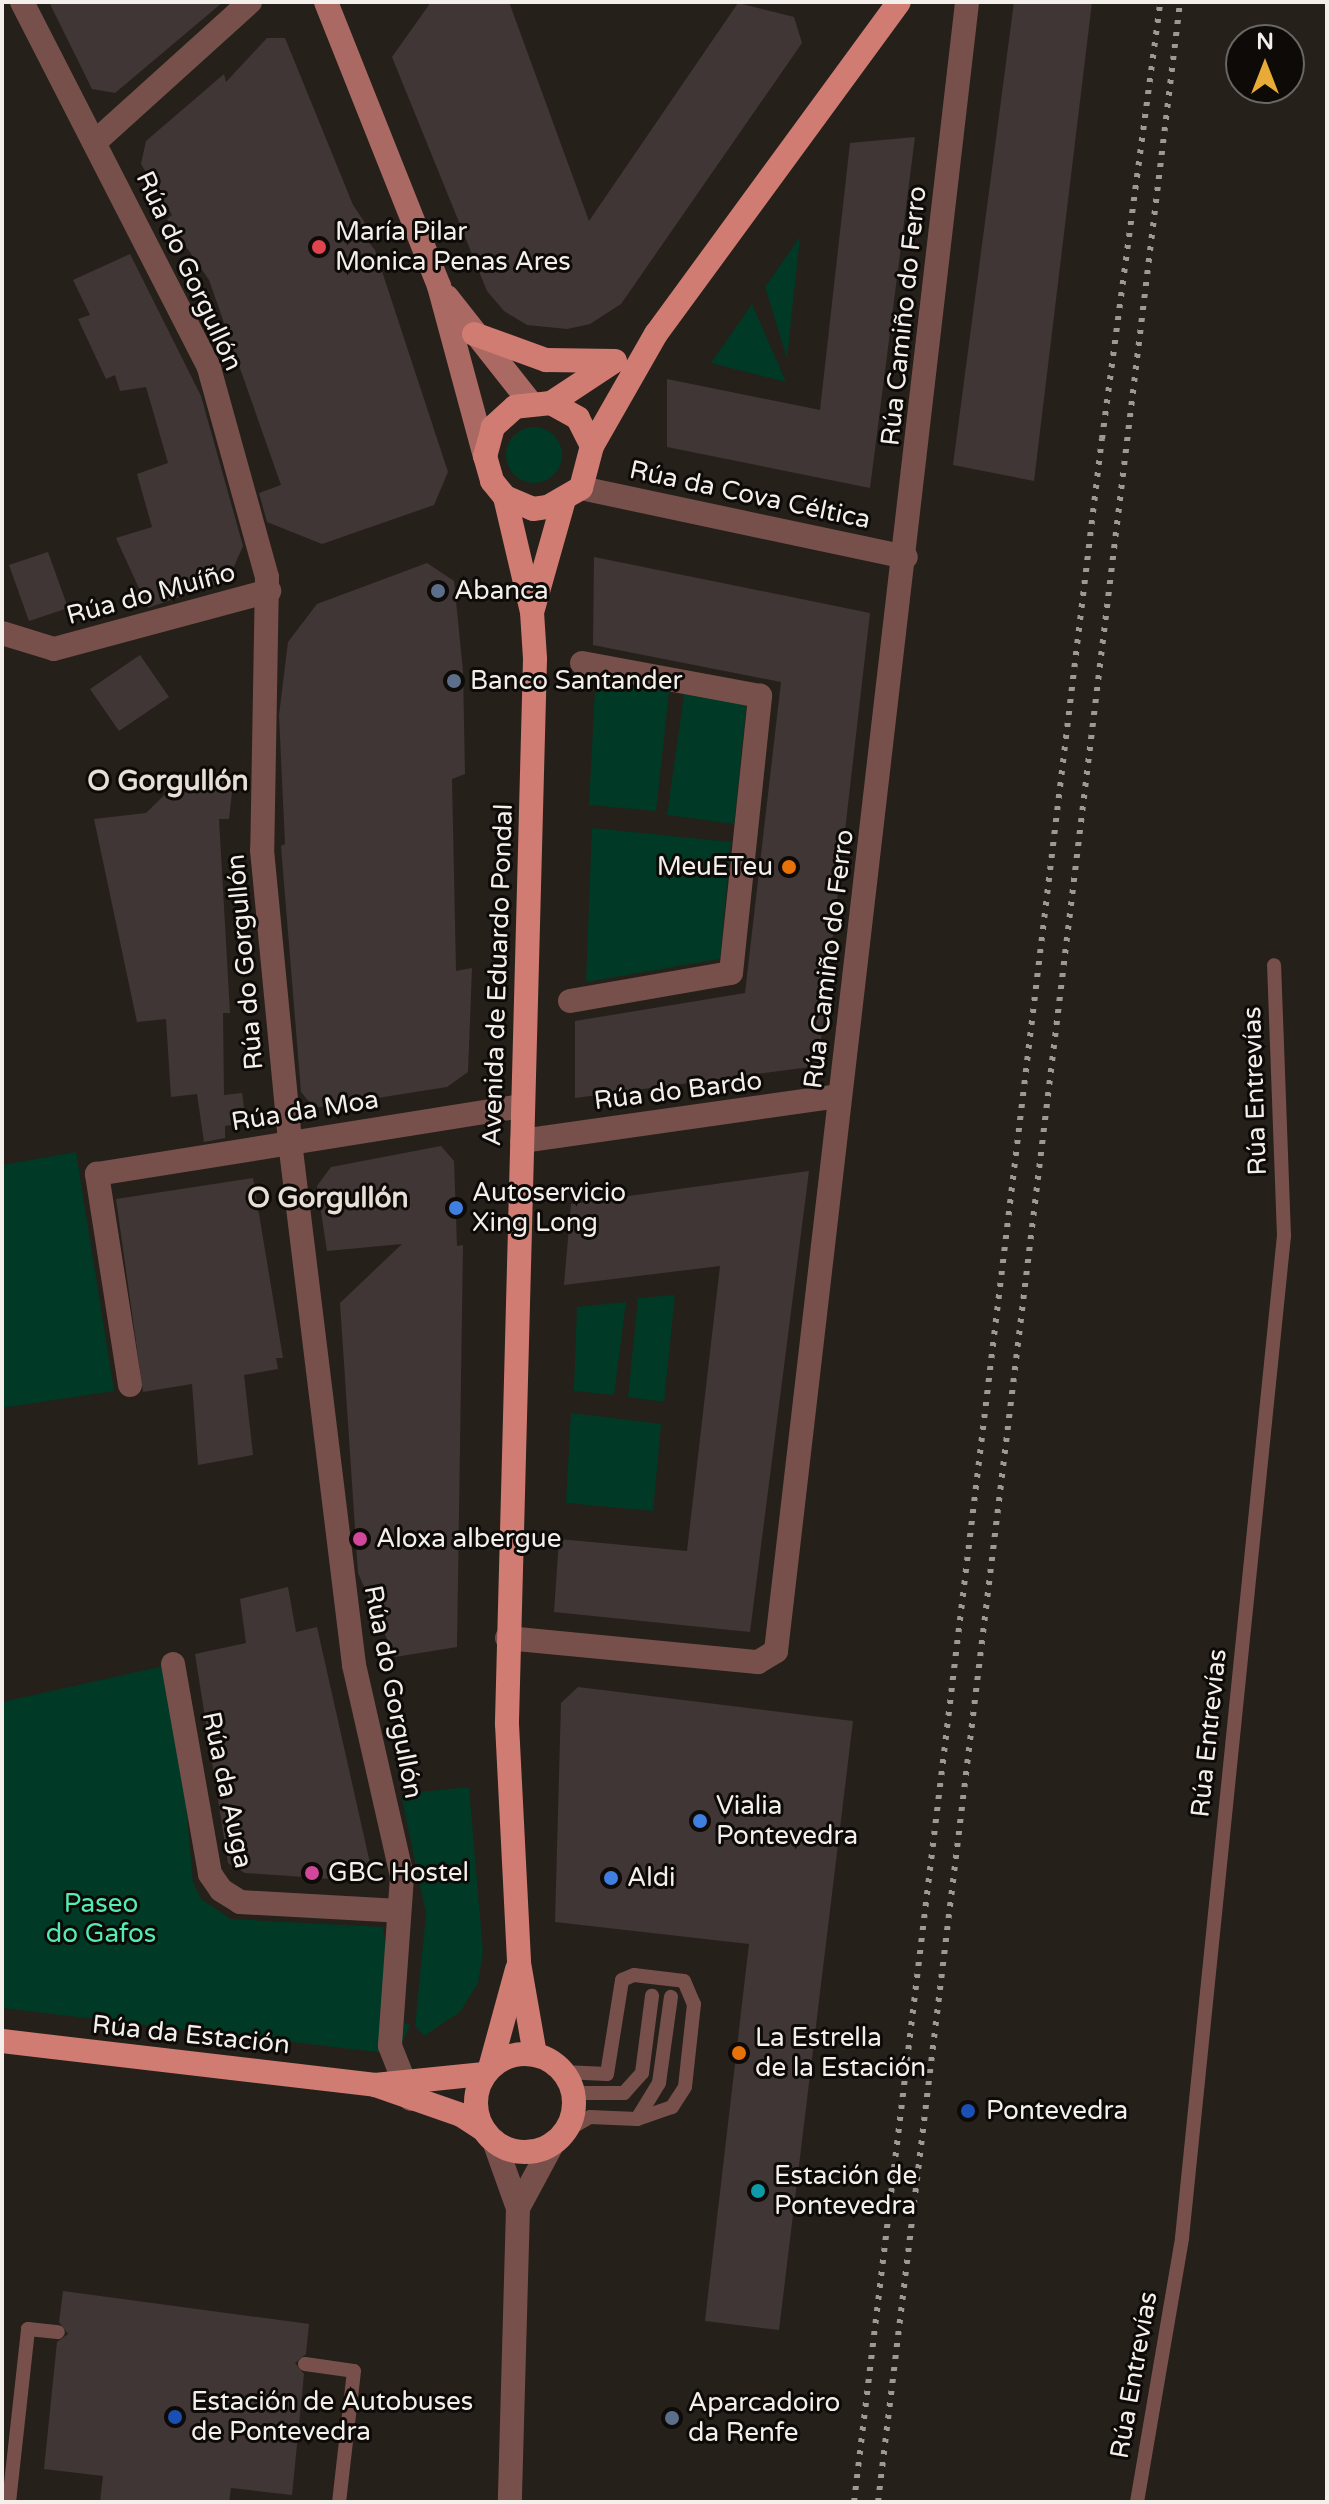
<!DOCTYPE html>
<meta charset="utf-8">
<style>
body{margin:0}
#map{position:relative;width:1329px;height:2504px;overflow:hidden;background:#26201a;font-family:"Varela Round",sans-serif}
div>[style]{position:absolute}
.green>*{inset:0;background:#003926}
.round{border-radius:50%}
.building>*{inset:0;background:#403636}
.lane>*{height:14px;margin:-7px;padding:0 7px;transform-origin:7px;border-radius:7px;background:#78504b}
.street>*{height:24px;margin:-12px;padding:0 12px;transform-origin:12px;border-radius:12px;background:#78504b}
.secondary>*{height:24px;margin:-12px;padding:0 12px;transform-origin:12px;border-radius:12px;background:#aa6962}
.primary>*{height:24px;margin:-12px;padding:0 12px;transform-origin:12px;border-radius:12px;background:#d07c73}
.primary>.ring{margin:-12px;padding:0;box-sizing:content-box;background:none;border:24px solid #d07c73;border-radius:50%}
.rail>*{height:6px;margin-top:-3px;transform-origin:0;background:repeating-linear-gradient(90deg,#9e9994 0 4px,transparent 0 12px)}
.dots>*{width:22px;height:22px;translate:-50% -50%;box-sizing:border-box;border:4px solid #0d0a08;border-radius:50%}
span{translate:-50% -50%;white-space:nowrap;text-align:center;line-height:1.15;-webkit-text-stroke:6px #0d0a08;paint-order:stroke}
.poi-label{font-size:26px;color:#f3efeb}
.left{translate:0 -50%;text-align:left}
.right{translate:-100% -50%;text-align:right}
.street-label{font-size:26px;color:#f3efeb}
.park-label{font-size:26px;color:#53edb3}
.neighbourhood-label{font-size:28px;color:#e7ded6;font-weight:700}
.frame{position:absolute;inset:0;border:4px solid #f3efeb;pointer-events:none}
.north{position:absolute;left:1225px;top:24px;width:80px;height:80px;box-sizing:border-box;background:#0d0a08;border:2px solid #696663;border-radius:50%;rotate:0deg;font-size:22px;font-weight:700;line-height:32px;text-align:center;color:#f3efeb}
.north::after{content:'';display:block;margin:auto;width:28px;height:36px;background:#e9ab38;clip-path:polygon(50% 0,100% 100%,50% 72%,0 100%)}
</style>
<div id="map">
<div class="green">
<div style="clip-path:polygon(800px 237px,787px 358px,765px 287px)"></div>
<div style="clip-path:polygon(752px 304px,786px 382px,711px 363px)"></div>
<div class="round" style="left:506px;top:427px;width:56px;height:56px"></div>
<div style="clip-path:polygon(596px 671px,670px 683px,656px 811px,589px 805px)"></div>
<div style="clip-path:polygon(685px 688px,747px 699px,734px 824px,667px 815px)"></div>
<div style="clip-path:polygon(592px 828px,731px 842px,720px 959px,586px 982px)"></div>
<div style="clip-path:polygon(76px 1152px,114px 1391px,2px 1408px,2px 1165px)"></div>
<div style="clip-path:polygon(675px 1295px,664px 1402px,628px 1397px,638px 1298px)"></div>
<div style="clip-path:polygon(626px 1302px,614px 1395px,574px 1391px,577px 1307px)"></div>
<div style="clip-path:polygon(571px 1413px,661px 1424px,653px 1511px,566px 1503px)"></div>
<div style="clip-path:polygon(173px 1664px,193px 1882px,201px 1899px,231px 1919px,383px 1927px,396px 2021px,410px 2025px,400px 2048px,385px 2053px,2px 2008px,2px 1702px)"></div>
<div style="clip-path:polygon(469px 1787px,483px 1952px,478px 1983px,460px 2012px,424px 2036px,415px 2026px,426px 1914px,401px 1794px)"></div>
</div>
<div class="building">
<div style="clip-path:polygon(49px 2px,223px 2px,115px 93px,92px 89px)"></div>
<div style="clip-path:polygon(431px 2px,509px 2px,589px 221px,738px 3px,794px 17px,802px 43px,621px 304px,590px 324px,567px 329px,527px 325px,504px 311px,487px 291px,392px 57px)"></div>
<div style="clip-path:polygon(1014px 2px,1092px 2px,1034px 481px,953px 465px)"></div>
<div style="clip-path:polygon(267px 38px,285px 38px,353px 205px,367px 226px,358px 229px,375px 250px,448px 472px,434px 505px,322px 544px,267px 522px,259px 493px,281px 485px,209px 280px,167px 219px,172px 215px,141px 164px,146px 141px,224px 74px,226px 82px)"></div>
<div style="clip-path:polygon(915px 137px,870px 488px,667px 447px,667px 379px,820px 410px,850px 143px)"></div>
<div style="clip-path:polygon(130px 254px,201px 396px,243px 546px,228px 580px,148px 608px,116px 538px,152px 527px,137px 474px,168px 463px,146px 387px,120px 391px,115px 375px,106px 379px,78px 319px,90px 315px,73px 280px)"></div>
<div style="clip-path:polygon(48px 552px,68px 608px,29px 621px,9px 565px)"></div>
<div style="clip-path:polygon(594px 557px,870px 613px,818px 1066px,575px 1098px,575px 1021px,745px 993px,781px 682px,593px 645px)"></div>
<div style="clip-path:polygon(427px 563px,454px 581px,463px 671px,465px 774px,452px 779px,456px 971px,472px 968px,468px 1072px,447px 1087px,314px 1108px,301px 1092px,281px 846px,285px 844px,279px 715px,288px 642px,317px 604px)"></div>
<div style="clip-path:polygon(140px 655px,169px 697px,119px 731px,90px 689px)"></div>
<div style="clip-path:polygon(186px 774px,234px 774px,229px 819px,219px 819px,230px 1013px,223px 1013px,224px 1095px,242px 1093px,246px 1123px,225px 1126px,225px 1138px,204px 1142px,197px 1094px,171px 1097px,166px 1019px,137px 1022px,94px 819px,146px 813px)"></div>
<div style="clip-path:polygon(441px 1146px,454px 1161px,457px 1246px,463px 1245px,457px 1647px,395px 1657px,358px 1573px,340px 1303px,402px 1244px,327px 1251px,317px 1186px,331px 1167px)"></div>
<div style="clip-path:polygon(809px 1171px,750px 1632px,554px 1612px,559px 1539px,687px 1551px,720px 1266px,564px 1285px,571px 1204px)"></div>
<div style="clip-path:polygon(253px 1178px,283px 1358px,276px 1358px,278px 1369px,244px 1375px,253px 1455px,198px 1465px,192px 1384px,143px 1392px,116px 1199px)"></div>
<div style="clip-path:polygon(288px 1587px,296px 1632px,317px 1627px,372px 1872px,361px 1881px,245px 1873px,228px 1863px,195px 1654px,246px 1643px,240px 1599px)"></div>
<div style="clip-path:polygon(578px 1687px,853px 1721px,779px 2330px,705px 2321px,749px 1944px,555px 1922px,561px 1703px)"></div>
<div style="clip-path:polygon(63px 2291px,309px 2324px,306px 2354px,295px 2363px,304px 2374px,292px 2495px,231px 2488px,229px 2502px,100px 2502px,103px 2476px,44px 2469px,57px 2342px,68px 2334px,59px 2322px)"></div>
</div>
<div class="lane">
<div style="left:563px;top:2072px;width:44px;rotate:2.6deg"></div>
<div style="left:607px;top:2074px;width:95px;rotate:-80.9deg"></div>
<div style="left:622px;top:1980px;width:13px;rotate:-23deg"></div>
<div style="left:634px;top:1975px;width:50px;rotate:6.8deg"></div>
<div style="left:684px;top:1981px;width:25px;rotate:67deg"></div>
<div style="left:694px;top:2004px;width:83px;rotate:96.2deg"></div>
<div style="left:685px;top:2087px;width:24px;rotate:123deg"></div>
<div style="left:672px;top:2107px;width:37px;rotate:161deg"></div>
<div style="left:637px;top:2119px;width:47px;rotate:-177.6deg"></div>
<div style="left:590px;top:2117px;width:30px;rotate:150deg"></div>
<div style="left:573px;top:2093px;width:51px"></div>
<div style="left:624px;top:2093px;width:27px;rotate:-48deg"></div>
<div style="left:642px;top:2073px;width:78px;rotate:-82.6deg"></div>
<div style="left:637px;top:2119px;width:42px;rotate:-58.6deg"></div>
<div style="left:659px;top:2083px;width:87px;rotate:-82.1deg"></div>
<div style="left:305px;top:2364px;width:49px;rotate:8.1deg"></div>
<div style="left:354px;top:2371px;width:132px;rotate:96.5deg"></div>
<div style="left:9px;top:2502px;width:174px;rotate:-83.7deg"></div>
<div style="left:28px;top:2329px;width:30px;rotate:6deg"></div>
<div style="left:1137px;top:2502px;width:268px;rotate:-80.3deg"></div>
<div style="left:1182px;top:2238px;width:1007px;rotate:-84.19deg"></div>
<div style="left:1284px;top:1236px;width:271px;rotate:-92.1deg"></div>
</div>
<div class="street">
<div style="left:22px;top:2px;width:411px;rotate:62.9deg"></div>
<div style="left:209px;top:368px;width:217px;rotate:74.5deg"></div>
<div style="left:267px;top:577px;width:273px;rotate:91deg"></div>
<div style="left:262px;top:850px;width:293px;rotate:84.5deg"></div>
<div style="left:290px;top:1142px;width:527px;rotate:83.02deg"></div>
<div style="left:354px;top:1665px;width:217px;rotate:77.2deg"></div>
<div style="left:402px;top:1877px;width:169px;rotate:94.1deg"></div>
<div style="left:390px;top:2046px;width:57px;rotate:68.4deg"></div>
<div style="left:95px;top:142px;width:209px;rotate:-42.1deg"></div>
<div style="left:581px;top:488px;width:332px;rotate:12deg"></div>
<div style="left:2px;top:633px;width:54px;rotate:17.1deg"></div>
<div style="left:54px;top:649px;width:223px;rotate:-15.1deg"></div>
<div style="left:570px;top:1001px;width:163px;rotate:-9.9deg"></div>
<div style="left:731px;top:973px;width:279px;rotate:-84deg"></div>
<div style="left:760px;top:696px;width:181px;rotate:-169.5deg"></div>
<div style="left:522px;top:1141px;width:321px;rotate:-8.1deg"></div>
<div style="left:130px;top:1385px;width:214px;rotate:-98.9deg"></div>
<div style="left:97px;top:1174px;width:431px;rotate:-9.1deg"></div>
<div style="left:507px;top:1638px;width:252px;rotate:5.5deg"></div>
<div style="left:758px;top:1662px;width:21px;rotate:-31deg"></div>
<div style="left:776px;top:1651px;width:1660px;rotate:-83.39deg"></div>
<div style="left:173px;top:1664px;width:213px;rotate:80deg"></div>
<div style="left:210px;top:1874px;width:19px;rotate:55deg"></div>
<div style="left:221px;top:1890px;width:22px;rotate:32deg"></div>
<div style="left:240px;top:1902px;width:159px;rotate:3.2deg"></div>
<div style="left:494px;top:2141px;width:71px;rotate:70.3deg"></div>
<div style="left:518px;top:2208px;width:294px;rotate:91.6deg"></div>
<div style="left:518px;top:2208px;width:74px;rotate:-61.7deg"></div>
</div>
<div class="secondary">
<div style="left:326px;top:2px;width:306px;rotate:68.3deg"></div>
<div style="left:439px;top:286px;width:176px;rotate:74.9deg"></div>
<div style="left:447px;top:297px;width:134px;rotate:51.7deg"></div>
</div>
<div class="primary">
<div style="left:474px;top:334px;width:77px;rotate:19.9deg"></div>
<div style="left:546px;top:360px;width:69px;rotate:0.8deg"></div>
<div style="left:551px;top:403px;width:74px;rotate:-33.5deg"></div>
<div style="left:592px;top:446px;width:129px;rotate:-60.3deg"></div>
<div style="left:656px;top:334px;width:411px;rotate:-53.8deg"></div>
<div style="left:505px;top:497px;width:30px;rotate:23deg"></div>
<div style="left:533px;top:509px;width:15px;rotate:-8deg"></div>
<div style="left:548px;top:507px;width:38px;rotate:-30deg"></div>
<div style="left:581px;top:488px;width:43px;rotate:-75.3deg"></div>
<div style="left:592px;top:446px;width:31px;rotate:-117deg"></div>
<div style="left:578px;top:418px;width:31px;rotate:-151deg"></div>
<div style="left:551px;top:403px;width:36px;rotate:174deg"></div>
<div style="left:515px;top:407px;width:30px;rotate:138deg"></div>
<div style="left:493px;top:427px;width:30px;rotate:105deg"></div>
<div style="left:485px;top:456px;width:26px;rotate:74deg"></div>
<div style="left:492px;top:481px;width:21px;rotate:51deg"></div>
<div style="left:505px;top:497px;width:118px;rotate:76.8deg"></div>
<div style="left:532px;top:612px;width:47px;rotate:86.3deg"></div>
<div style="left:535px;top:659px;width:1065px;rotate:91.51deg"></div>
<div style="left:507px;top:1724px;width:239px;rotate:87.1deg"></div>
<div style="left:519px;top:1963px;width:93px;rotate:80.1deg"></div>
<div style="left:533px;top:609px;width:110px;rotate:-74.2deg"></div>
<div style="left:2px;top:2041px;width:376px;rotate:6.7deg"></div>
<div style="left:375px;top:2085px;width:91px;rotate:19.2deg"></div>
<div style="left:461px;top:2115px;width:27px;rotate:33deg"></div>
<div class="ring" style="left:476px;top:2054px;width:74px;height:74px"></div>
<div style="left:490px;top:2068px;width:103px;rotate:-74.7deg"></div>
<div style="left:375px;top:2085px;width:110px;rotate:-5.8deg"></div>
</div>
<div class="rail">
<div style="left:854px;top:2502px;width:2078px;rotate:-83.15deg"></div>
<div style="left:1102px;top:439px;width:441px;rotate:-82.4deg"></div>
<div style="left:878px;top:2502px;width:2518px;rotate:-83.11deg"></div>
</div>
<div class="dots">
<div style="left:319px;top:247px;background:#e0444e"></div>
<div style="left:438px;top:591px;background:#5c6f8a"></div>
<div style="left:454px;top:681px;background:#5c6f8a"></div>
<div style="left:789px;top:867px;background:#e8710a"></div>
<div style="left:456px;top:1208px;background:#3f7fe0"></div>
<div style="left:360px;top:1539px;background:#d1479c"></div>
<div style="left:700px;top:1821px;background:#3f7fe0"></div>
<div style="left:312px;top:1873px;background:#d1479c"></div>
<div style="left:611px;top:1878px;background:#3f7fe0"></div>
<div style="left:739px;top:2053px;background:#e8710a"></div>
<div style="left:968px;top:2111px;background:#1a4fb4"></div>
<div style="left:758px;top:2191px;background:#0f9aa8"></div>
<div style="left:175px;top:2417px;background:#1a4fb4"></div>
<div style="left:672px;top:2418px;background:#5c6f8a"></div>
</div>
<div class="poi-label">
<span class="left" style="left:335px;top:247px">María Pilar<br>Monica Penas Ares</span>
<span class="left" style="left:454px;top:591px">Abanca</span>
<span class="left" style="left:470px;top:681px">Banco Santander</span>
<span class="right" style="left:773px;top:867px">MeuETeu</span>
<span class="left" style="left:472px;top:1208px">Autoservicio<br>Xing Long</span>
<span class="left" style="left:376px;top:1539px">Aloxa albergue</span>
<span class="left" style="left:716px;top:1821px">Vialia<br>Pontevedra</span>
<span class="left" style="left:328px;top:1873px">GBC Hostel</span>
<span class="left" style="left:627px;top:1878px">Aldi</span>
<span class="left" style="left:755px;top:2053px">La Estrella<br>de la Estación</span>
<span class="left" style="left:986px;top:2111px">Pontevedra</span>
<span class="left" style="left:774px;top:2191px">Estación de<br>Pontevedra</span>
<span class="left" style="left:191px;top:2417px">Estación de Autobuses<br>de Pontevedra</span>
<span class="left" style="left:688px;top:2418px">Aparcadoiro<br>da Renfe</span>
</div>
<div class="street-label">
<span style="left:189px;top:271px;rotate:65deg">Rúa do Gorgullón</span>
<span style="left:904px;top:316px;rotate:-84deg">Rúa Camiño do Ferro</span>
<span style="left:750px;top:495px;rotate:12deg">Rúa da Cova Céltica</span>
<span style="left:151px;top:594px;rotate:-15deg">Rúa do Muíño</span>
<span style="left:829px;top:959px;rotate:-83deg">Rúa Camiño do Ferro</span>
<span style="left:245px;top:962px;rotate:-95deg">Rúa do Gorgullón</span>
<span style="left:498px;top:975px;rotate:-88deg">Avenida de Eduardo Pondal</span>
<span style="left:678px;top:1091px;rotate:-7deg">Rúa do Bardo</span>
<span style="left:1255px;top:1091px;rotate:-92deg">Rúa Entrevías</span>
<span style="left:305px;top:1111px;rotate:-9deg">Rúa da Moa</span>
<span style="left:393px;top:1692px;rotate:79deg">Rúa do Gorgullón</span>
<span style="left:1209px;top:1733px;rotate:-84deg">Rúa Entrevías</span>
<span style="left:227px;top:1790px;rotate:78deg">Rúa da Auga</span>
<span style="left:191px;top:2035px;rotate:6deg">Rúa da Estación</span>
<span style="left:1134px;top:2375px;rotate:-80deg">Rúa Entrevías</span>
</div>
<div class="park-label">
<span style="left:101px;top:1919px">Paseo<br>do Gafos</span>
</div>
<div class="neighbourhood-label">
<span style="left:168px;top:781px">O Gorgullón</span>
<span style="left:328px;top:1198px">O Gorgullón</span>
</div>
<div class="frame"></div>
<div class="north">N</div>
</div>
